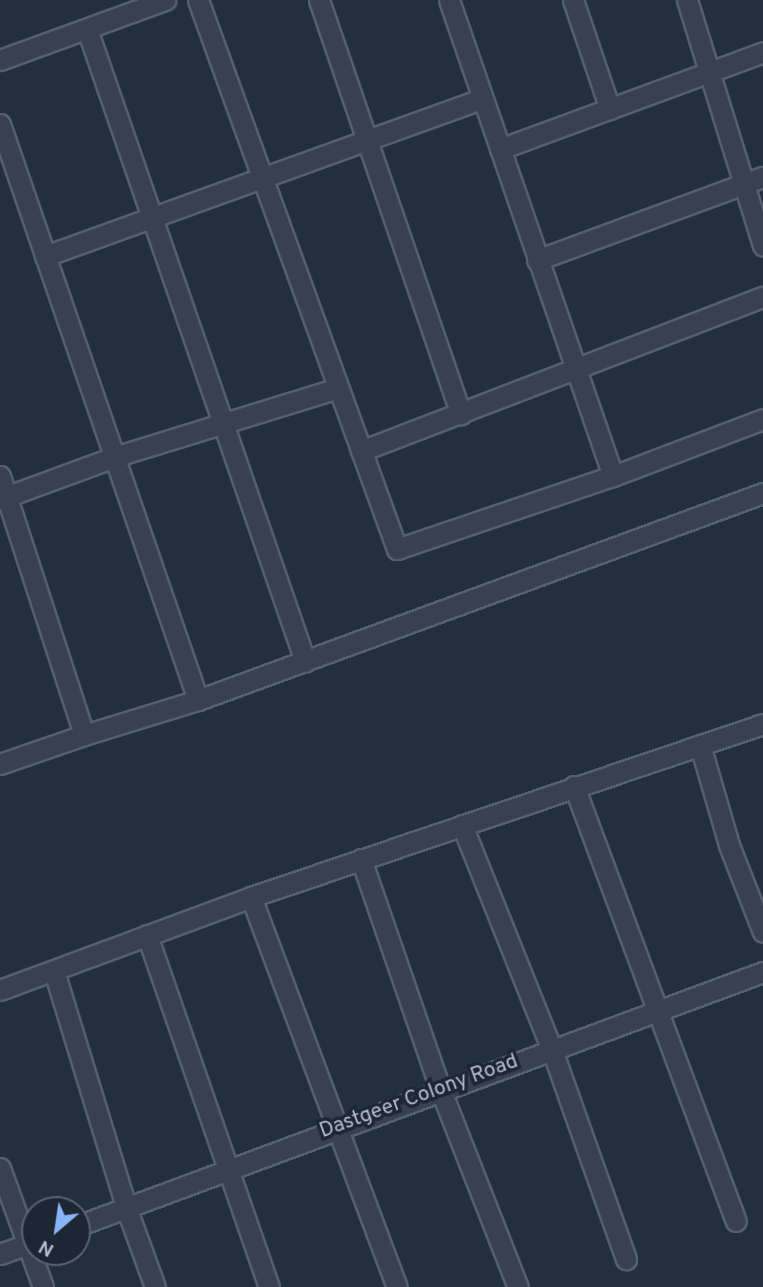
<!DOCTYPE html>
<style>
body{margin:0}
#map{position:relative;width:763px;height:1287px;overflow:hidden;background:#242f3e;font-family:Overpass,sans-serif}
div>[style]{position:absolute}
.roads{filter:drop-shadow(2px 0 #565f6c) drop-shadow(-2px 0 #565f6c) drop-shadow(0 2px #565f6c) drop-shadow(0 -2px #565f6c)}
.street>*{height:19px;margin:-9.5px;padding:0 9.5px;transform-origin:9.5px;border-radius:9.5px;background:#38414e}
span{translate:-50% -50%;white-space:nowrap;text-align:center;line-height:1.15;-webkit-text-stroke:7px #1d2633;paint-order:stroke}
.street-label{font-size:21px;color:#b4bcc9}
.north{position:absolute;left:21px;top:1196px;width:70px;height:70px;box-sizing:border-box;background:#1d2633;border:2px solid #59626f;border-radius:50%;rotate:209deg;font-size:19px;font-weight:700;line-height:28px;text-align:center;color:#b4bcc9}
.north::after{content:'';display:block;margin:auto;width:24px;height:32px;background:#8ab4f8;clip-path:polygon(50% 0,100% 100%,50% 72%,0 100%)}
</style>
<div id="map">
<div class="roads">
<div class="street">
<div style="left:198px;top:0;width:584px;rotate:70.08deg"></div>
<div style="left:397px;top:549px;width:228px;rotate:-18.7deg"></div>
<div style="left:613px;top:476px;width:160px;rotate:-20.8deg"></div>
<div style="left:319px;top:0;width:438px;rotate:71.1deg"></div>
<div style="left:449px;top:0;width:503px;rotate:70.99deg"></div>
<div style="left:573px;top:0;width:115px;rotate:71.3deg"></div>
<div style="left:687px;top:0;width:257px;rotate:72.8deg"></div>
<div style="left:87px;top:29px;width:669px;rotate:70.97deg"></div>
<div style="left:0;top:60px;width:176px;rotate:-20deg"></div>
<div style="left:0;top:124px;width:609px;rotate:71.03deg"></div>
<div style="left:500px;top:149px;width:280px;rotate:-20.2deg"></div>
<div style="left:45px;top:256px;width:464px;rotate:-19.8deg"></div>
<div style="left:537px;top:260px;width:241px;rotate:-20.2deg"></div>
<div style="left:361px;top:451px;width:430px;rotate:-21deg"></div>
<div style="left:0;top:476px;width:272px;rotate:72deg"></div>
<div style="left:84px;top:735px;width:89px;rotate:161deg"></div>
<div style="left:0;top:499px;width:121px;rotate:-20.2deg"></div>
<div style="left:114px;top:457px;width:234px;rotate:-17.1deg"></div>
<div style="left:84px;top:735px;width:119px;rotate:-17.1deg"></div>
<div style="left:198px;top:700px;width:602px;rotate:-20.12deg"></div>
<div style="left:700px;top:745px;width:104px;rotate:73.8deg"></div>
<div style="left:729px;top:845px;width:93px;rotate:68.7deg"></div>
<div style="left:574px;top:786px;width:464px;rotate:69.6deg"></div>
<div style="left:462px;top:825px;width:242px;rotate:68.2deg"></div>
<div style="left:552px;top:1050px;width:222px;rotate:70.5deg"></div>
<div style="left:361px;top:859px;width:245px;rotate:71deg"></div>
<div style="left:441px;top:1091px;width:211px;rotate:68.6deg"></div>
<div style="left:251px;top:897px;width:416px;rotate:69.5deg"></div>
<div style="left:147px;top:935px;width:373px;rotate:70.9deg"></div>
<div style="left:54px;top:971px;width:247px;rotate:73deg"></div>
<div style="left:126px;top:1207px;width:85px;rotate:70.1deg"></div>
<div style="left:0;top:990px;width:268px;rotate:-20.3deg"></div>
<div style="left:251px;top:897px;width:540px;rotate:-18.67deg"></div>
<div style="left:0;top:1168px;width:127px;rotate:70.1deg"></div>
<div style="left:77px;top:1226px;width:732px;rotate:-20.32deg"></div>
<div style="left:0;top:1254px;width:37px;rotate:-20deg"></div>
</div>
</div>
<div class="street-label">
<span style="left:419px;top:1097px;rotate:-20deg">Dastgeer Colony Road</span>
</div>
<div class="north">N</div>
</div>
